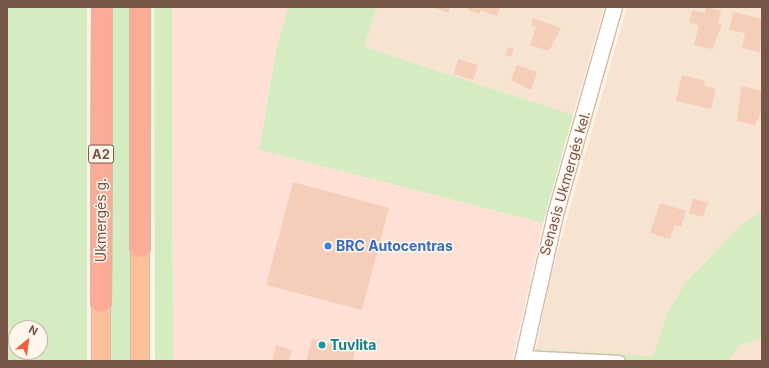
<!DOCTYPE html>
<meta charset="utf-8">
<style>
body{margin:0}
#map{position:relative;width:769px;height:368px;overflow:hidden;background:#fef2e3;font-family:Inter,sans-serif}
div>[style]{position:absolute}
.residential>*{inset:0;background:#f6e3d1}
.commercial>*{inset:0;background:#ffe0d6}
.green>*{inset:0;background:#d4ecc0}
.building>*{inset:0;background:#f5ceb9}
.roads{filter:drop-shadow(1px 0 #d2bbab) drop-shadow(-1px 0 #d2bbab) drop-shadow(0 1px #d2bbab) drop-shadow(0 -1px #d2bbab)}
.minor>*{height:11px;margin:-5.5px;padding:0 5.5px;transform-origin:5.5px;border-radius:5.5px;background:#fff}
.secondary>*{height:15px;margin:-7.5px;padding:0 7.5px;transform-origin:7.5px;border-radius:7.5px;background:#fff}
.trunk>*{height:18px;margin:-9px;padding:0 9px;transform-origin:9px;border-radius:9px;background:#fec098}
.motorway>*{height:20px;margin:-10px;padding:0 10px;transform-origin:10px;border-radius:10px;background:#fcab96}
.dots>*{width:11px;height:11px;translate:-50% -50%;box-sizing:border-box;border:2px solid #fff6eb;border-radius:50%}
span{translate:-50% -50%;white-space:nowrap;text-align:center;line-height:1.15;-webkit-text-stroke:3px #fff6eb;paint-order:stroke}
.shield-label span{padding:1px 3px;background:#fff6eb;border:1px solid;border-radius:3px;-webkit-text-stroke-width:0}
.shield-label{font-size:13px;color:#785647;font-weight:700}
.street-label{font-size:14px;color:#785647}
.shop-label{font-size:14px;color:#366cbe;font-weight:700}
.left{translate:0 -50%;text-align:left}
.culture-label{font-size:14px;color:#0d838f;font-weight:700}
.frame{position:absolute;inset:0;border:8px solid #785647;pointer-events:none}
.north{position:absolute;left:8px;top:320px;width:40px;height:40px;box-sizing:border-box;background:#fff6eb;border:1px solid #c9b6a9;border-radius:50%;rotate:29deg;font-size:11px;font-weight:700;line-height:16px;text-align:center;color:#785647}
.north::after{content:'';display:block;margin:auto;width:14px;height:18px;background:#f05e40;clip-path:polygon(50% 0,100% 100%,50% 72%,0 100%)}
</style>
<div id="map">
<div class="residential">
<div style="clip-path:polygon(377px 7px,604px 7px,573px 115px,364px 47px)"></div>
<div style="clip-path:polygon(627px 7px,762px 7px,762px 211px,740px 226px,685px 283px,668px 312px,653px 356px,536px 349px,549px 282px)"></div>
<div style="clip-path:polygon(762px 338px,762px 361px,728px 361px,739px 345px)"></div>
</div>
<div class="commercial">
<div style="clip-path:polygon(172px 7px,288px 7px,277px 46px,259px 150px,543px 223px,512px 361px,173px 361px)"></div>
</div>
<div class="green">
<div style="clip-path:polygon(evenodd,7px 7px,87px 7px,87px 361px,7px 361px,7px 7px,16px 328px,40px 328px,40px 352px,16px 352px,16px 328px)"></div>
<div style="clip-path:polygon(112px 7px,131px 7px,130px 361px,111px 361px)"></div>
<div style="clip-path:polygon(154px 7px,172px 7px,173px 361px,155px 361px)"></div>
<div style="clip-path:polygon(288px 7px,377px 7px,364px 47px,573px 115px,543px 223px,259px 150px,277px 46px)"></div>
<div style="clip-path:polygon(762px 211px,762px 338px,739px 345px,728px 361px,534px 361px,536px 349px,653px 356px,668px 312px,685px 283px,740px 226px)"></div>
</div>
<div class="building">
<div style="clip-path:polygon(433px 7px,450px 7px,448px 13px)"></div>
<div style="clip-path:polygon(470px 7px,500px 7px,497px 16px,481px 10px,479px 14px,468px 10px)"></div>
<div style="clip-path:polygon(706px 7px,721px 11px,718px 24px,722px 25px,712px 49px,694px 45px,699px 25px,689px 23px,692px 10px,705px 13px)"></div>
<div style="clip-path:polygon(733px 12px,762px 19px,760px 52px,742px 48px,745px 33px,729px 30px)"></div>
<div style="clip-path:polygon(533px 18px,561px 28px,549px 51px,530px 45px,536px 27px,531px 25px)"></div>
<div style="clip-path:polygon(508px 47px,514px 49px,511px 57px,505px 55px)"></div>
<div style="clip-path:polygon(458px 59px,478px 65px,473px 80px,454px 74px)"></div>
<div style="clip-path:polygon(517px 65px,537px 72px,531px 90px,511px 80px)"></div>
<div style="clip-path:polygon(682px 75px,705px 81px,704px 86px,716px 89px,711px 109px,676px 101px)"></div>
<div style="clip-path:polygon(741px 86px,762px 91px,762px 110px,755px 125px,737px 121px)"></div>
<div style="clip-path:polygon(293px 182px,389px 208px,362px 310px,266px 285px)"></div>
<div style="clip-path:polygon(693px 198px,708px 203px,703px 217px,689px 213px)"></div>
<div style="clip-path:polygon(660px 203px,686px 211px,681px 227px,675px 225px,670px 239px,650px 233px)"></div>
<div style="clip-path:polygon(312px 339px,355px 351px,353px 361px,306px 361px)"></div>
<div style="clip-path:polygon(276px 345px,292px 350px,289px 361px,272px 361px)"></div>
</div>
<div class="roads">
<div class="minor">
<div style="left:523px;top:356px;width:96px;rotate:3deg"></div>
</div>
<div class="secondary">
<div style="left:522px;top:361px;width:151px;rotate:-77.3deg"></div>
<div style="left:555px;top:214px;width:215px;rotate:-74.1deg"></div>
</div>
<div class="trunk">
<div style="left:140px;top:247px;width:114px;rotate:90deg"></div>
<div style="left:101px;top:361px;width:59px;rotate:-90deg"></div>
</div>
<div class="motorway">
<div style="left:140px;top:7px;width:240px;rotate:90deg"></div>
<div style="left:101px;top:302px;width:295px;rotate:-89.8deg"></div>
</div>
</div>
<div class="dots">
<div style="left:328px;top:246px;background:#3f7fe0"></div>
<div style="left:322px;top:345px;background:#0f9aa8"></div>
</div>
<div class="shield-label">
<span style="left:101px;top:154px">A2</span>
</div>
<div class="street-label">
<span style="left:565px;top:183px;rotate:-74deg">Senasis Ukmergės kel.</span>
<span style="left:101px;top:220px;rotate:-90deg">Ukmergės g.</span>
</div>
<div class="shop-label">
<span class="left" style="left:336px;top:246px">BRC Autocentras</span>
</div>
<div class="culture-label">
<span class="left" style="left:330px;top:345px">Tuvlita</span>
</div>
<div class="frame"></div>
<div class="north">N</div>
</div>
